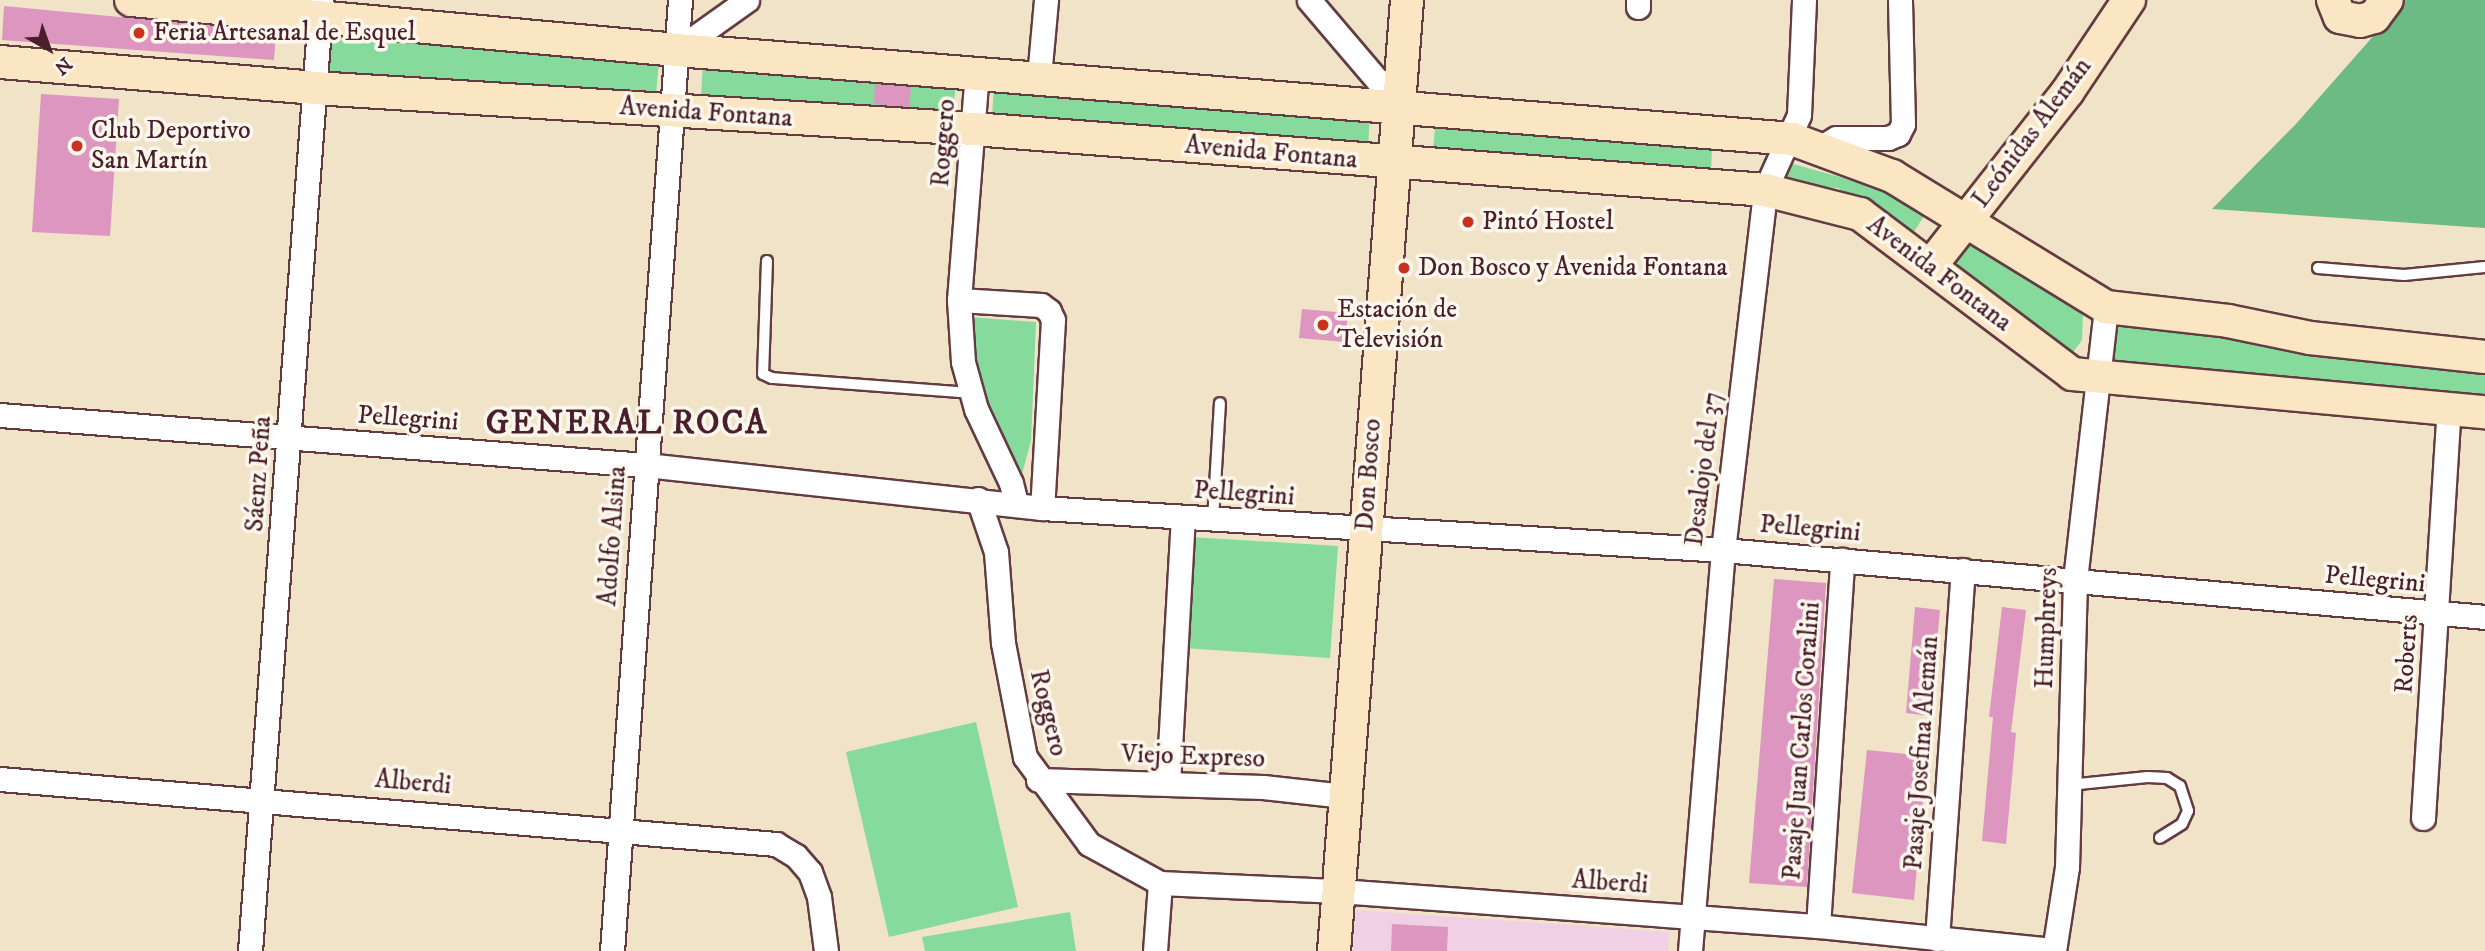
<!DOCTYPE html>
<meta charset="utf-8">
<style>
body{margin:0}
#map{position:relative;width:2485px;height:951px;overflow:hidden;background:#f1e3c7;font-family:"IM FELL DW Pica",serif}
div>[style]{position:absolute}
.built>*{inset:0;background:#f0d0e4}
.green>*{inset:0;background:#85da9c}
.forest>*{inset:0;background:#6cba84}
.building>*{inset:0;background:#dc96c0}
.roads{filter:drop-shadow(2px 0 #633c42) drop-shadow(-2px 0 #633c42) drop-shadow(0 2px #633c42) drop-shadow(0 -2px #633c42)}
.lane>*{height:10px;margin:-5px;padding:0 5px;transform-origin:5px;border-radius:5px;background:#fff}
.street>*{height:23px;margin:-11.5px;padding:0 11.5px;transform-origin:11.5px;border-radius:11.5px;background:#fff}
.secondary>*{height:32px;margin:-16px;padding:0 16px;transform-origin:16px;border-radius:16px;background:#fbe6c4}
.dots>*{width:19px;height:19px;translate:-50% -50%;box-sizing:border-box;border:4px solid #fbf7ec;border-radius:50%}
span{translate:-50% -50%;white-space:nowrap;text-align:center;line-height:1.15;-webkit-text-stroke:7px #fbf7ec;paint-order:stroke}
.poi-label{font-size:26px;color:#4a1f2b}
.left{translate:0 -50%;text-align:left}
.street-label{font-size:26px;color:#4a1f2b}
.district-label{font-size:33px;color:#4a1f2b;font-weight:700;letter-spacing:2px}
.north{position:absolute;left:14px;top:14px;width:70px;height:70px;-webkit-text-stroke:5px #fbf7ec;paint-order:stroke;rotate:140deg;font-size:19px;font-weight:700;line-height:28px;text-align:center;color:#4a1f2b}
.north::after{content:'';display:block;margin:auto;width:24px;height:32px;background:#4a1f2b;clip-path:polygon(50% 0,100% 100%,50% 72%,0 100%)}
</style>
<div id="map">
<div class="built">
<div style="clip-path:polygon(1356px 910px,1669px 932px,1668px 951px,1353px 951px)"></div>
</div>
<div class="green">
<div style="clip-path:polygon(331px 38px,659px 61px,656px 95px,329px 72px)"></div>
<div style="clip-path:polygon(703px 63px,956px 81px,953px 115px,701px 97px)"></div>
<div style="clip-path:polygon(994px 85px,1370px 114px,1368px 148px,992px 119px)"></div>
<div style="clip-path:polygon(1435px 128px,1712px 148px,1711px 171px,1433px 151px)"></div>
<div style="clip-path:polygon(1790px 163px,1882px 189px,1924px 216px,1910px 238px,1838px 188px,1784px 183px)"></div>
<div style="clip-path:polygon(1971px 241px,2074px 299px,2083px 315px,2082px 340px,2071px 355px,1951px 270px)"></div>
<div style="clip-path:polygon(969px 317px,1036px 322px,1031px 441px,1020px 481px,980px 391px)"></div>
<div style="clip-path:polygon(2114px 318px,2485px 370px,2485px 401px,2108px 367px)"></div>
<div style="clip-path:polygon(1191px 537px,1338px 546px,1330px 658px,1184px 648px)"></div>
<div style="clip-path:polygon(976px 722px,1018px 907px,889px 937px,846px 752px)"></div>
<div style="clip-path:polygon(1070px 912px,1076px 951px,925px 951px,922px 937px)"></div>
</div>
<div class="forest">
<div style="clip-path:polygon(2405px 0,2485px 0,2485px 228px,2212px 209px,2295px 125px)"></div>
</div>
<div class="building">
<div style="clip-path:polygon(4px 6px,276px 32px,274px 60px,2px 40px)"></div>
<div style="clip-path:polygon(875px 84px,911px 87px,909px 107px,874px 104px)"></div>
<div style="clip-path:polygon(41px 94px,119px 99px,110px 236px,32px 232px)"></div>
<div style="clip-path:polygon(1302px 309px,1348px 313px,1345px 342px,1299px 338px)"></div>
<div style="clip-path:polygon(1774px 579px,1826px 583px,1807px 887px,1749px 883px)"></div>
<div style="clip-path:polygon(1915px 607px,1940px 610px,1930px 716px,1906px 713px)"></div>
<div style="clip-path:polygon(2002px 607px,2026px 610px,2011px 732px,2016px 733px,2006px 844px,1982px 841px,1993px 717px,1989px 717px)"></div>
<div style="clip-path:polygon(1867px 750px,1927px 756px,1914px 900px,1852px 893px)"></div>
<div style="clip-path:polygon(1392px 924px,1448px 927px,1447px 951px,1391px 951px)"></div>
</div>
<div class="roads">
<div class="lane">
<div style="left:767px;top:261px;width:113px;rotate:92deg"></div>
<div style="left:763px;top:374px;width:10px;rotate:24deg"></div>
<div style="left:772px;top:378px;width:200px;rotate:4.3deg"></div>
<div style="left:2318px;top:268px;width:86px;rotate:4.7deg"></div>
<div style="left:2404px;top:275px;width:81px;rotate:-5.6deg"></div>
<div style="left:1213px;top:520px;width:117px;rotate:-86.6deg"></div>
<div style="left:2069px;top:785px;width:79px;rotate:-5.8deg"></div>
<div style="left:2148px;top:777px;width:19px;rotate:3deg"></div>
<div style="left:2167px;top:778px;width:15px;rotate:32deg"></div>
<div style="left:2180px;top:786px;width:26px;rotate:72deg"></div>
<div style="left:2188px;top:811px;width:14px;rotate:115deg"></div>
<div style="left:2182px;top:824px;width:26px;rotate:148deg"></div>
</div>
<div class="street">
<div style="left:1309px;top:0;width:140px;rotate:49.6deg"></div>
<div style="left:1638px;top:7px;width:7px;rotate:-90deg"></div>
<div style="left:677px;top:50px;width:86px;rotate:-35.5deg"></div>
<div style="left:977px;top:71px;width:230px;rotate:94.5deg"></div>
<div style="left:959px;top:300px;width:62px;rotate:86.3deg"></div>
<div style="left:963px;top:362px;width:49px;rotate:74.5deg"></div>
<div style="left:976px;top:409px;width:82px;rotate:64.7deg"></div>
<div style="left:1011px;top:483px;width:21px;rotate:76deg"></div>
<div style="left:1039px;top:77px;width:77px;rotate:-84.8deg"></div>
<div style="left:1821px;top:147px;width:17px;rotate:-31deg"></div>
<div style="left:1836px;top:138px;width:52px"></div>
<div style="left:1888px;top:138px;width:11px;rotate:-22deg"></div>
<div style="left:1898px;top:134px;width:11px;rotate:-63deg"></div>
<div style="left:1903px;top:124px;width:124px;rotate:-91.4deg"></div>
<div style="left:959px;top:300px;width:82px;rotate:3.5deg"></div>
<div style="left:1041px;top:305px;width:10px;rotate:37deg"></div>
<div style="left:1049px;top:311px;width:10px;rotate:66deg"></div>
<div style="left:1053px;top:320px;width:188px;rotate:93.3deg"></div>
<div style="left:0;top:415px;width:648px;rotate:4.43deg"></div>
<div style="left:646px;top:465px;width:398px;rotate:6.2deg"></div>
<div style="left:1042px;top:508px;width:682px;rotate:3.53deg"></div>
<div style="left:1723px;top:550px;width:765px;rotate:5.02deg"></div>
<div style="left:978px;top:499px;width:56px;rotate:71.2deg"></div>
<div style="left:996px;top:552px;width:91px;rotate:85.6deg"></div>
<div style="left:1003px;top:643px;width:116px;rotate:79.1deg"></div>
<div style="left:1025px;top:757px;width:108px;rotate:53.7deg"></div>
<div style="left:1089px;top:844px;width:81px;rotate:28.8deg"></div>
<div style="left:1160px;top:883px;width:179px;rotate:2.6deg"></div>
<div style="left:1339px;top:891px;width:480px;rotate:4.2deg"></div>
<div style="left:1818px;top:926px;width:237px;rotate:5.8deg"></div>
<div style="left:0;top:779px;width:779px;rotate:4.79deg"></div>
<div style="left:776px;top:844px;width:23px;rotate:31deg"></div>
<div style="left:796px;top:856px;width:21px;rotate:49deg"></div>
<div style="left:810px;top:872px;width:27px;rotate:70deg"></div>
<div style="left:819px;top:897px;width:54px;rotate:82.6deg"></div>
<div style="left:1038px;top:780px;width:225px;rotate:1.8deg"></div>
<div style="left:1263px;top:787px;width:82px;rotate:6.3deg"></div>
<div style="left:1168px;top:784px;width:266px;rotate:-86.8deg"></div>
<div style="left:2423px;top:818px;width:409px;rotate:-86.4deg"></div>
<div style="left:1818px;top:926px;width:367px;rotate:-86.2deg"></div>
<div style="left:1937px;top:939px;width:370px;rotate:-86deg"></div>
<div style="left:250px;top:951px;width:954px;rotate:-85.73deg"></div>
<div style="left:612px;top:951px;width:953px;rotate:-85.91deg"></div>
<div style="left:1155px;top:951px;width:68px;rotate:-85.8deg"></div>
<div style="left:1690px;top:951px;width:402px;rotate:-85.3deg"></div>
<div style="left:1723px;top:550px;width:362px;rotate:-83.3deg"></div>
<div style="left:1765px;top:190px;width:82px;rotate:-65.6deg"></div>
<div style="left:1799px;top:115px;width:115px;rotate:-87.5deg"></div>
<div style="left:2054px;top:951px;width:85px;rotate:-81.2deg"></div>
<div style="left:2067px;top:867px;width:287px;rotate:-88.4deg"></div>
<div style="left:2075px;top:580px;width:275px;rotate:-83.5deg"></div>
</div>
<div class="secondary">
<div style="left:131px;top:0;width:548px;rotate:5.23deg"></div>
<div style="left:677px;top:50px;width:1119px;rotate:4.56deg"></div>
<div style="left:1792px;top:139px;width:107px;rotate:20.3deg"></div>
<div style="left:1892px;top:176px;width:251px;rotate:31.5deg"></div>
<div style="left:2106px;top:307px;width:123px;rotate:6.5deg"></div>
<div style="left:2228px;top:321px;width:84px;rotate:11.7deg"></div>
<div style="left:2310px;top:338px;width:176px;rotate:6.2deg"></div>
<div style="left:2333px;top:0;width:18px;rotate:68deg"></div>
<div style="left:2340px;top:17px;width:20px;rotate:11deg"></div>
<div style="left:2360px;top:21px;width:15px;rotate:-16deg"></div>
<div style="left:2374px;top:17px;width:21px;rotate:-53deg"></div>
<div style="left:0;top:62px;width:315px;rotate:4.7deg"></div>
<div style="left:314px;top:88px;width:660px;rotate:3.56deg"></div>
<div style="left:973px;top:129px;width:794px;rotate:4.4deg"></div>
<div style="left:1765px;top:190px;width:98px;rotate:14.2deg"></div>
<div style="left:1860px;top:214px;width:266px;rotate:37deg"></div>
<div style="left:2072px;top:374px;width:415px;rotate:5.3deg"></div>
<div style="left:1932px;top:264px;width:220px;rotate:-51.8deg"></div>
<div style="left:2068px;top:91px;width:110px;rotate:-56.2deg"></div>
<div style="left:1334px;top:951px;width:954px;rotate:-85.61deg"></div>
</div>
</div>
<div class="dots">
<div style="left:139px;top:33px;background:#c8321e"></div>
<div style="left:77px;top:146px;background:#c8321e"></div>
<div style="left:1468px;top:222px;background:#c8321e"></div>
<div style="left:1404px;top:268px;background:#c8321e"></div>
<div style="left:1323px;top:325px;background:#c8321e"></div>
</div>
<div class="poi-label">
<span class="left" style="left:153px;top:33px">Feria Artesanal de Esquel</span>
<span class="left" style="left:91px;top:146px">Club Deportivo<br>San Martín</span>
<span class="left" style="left:1482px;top:222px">Pintó Hostel</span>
<span class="left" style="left:1418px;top:268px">Don Bosco y Avenida Fontana</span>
<span class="left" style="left:1337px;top:325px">Estación de<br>Televisión</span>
</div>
<div class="street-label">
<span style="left:706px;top:113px;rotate:4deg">Avenida Fontana</span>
<span style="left:2032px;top:133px;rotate:-53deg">Leónidas Alemán</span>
<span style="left:944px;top:143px;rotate:-86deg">Roggero</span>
<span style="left:1271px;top:153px;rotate:5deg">Avenida Fontana</span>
<span style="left:1939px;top:274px;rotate:37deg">Avenida Fontana</span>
<span style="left:408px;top:419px;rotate:4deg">Pellegrini</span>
<span style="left:1704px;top:469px;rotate:-83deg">Desalojo del 37</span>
<span style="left:259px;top:474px;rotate:-86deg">Sáenz Peña</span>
<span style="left:1369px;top:475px;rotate:-86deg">Don Bosco</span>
<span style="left:1244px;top:494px;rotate:4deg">Pellegrini</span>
<span style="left:1810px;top:529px;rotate:5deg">Pellegrini</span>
<span style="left:613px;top:536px;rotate:-86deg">Adolfo Alsina</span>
<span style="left:2375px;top:580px;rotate:5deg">Pellegrini</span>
<span style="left:2047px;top:628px;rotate:-88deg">Humphreys</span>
<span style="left:2407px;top:654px;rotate:-86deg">Roberts</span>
<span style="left:1048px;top:713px;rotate:76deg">Roggero</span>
<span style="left:1802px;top:741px;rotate:-86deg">Pasaje Juan Carlos Coralini</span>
<span style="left:1922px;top:753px;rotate:-86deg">Pasaje Josefina Alemán</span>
<span style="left:1193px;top:757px;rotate:2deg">Viejo Expreso</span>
<span style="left:413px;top:783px;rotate:5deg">Alberdi</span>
<span style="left:1610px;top:883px;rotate:4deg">Alberdi</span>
</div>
<div class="district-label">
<span style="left:627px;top:424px">GENERAL ROCA</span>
</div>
<div class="north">N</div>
</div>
